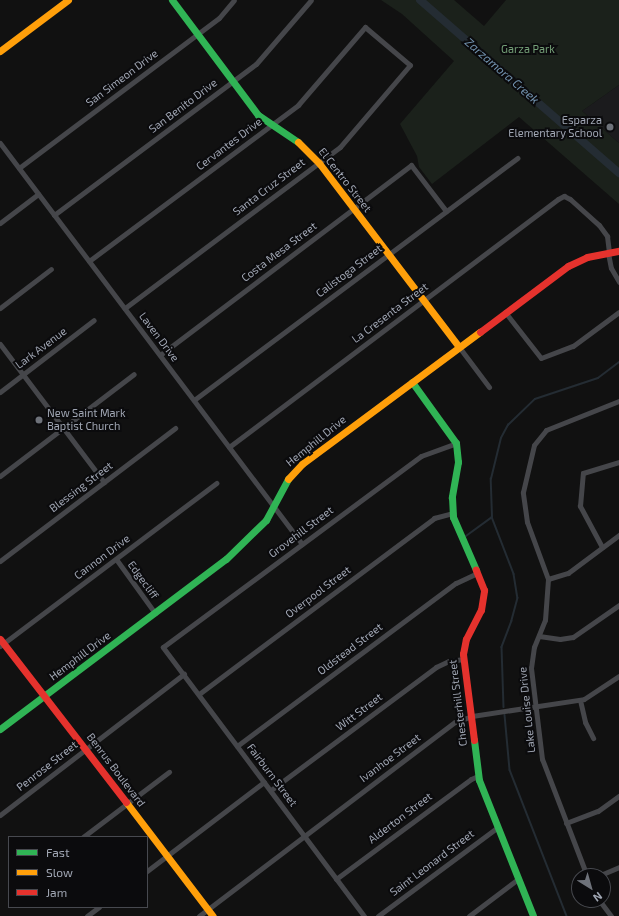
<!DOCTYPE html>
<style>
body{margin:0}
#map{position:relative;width:619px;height:916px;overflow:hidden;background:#111;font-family:"Exo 2",sans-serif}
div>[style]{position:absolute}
.built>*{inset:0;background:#1b1b1d}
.green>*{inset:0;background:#1b211b}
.stream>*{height:1.5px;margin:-0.75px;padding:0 0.75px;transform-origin:0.75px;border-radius:0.75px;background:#242c33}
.river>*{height:8px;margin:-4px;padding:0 4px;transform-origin:4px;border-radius:4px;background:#242c33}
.street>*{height:5px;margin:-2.5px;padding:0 2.5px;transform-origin:2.5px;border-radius:2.5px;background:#45464a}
.fast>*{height:7px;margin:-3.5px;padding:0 3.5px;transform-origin:3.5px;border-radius:3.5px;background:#30b455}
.slow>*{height:7px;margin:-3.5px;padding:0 3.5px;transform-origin:3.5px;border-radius:3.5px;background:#ff9f0a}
.jam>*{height:7px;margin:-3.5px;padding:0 3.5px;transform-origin:3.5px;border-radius:3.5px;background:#e5322d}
.dots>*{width:11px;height:11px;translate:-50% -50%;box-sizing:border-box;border:2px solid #0b0b0d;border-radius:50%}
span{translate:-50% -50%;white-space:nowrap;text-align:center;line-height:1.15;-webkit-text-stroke:4px #0b0b0d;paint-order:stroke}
.park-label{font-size:11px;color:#75a078}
.street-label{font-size:11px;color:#a0a6b3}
.poi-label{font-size:11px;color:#a0a6b3}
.right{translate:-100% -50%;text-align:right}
.left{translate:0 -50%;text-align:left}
.water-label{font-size:12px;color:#7495b2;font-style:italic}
.legend{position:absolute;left:8px;top:836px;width:140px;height:72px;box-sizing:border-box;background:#0b0b0d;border:1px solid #47494f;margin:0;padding:5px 7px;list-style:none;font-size:12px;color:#a0a6b3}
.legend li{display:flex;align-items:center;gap:8px;height:20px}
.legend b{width:20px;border:1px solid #47494f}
.north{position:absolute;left:571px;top:868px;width:40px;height:40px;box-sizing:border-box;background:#0b0b0d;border:1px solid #47494f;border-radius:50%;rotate:143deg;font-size:11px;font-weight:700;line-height:16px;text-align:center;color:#a0a6b3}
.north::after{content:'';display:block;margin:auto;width:14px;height:18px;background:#6e727a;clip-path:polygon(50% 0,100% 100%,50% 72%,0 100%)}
</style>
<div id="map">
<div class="built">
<div style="clip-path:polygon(619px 85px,619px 143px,582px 111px)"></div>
</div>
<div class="green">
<div style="clip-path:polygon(381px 0,454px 0,484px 26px,506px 0,619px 0,619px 85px,582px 111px,619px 143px,619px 204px,519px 117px,432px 184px,419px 167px,417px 156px,400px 124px,454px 61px,402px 14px)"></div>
</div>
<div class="stream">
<div style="left:492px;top:517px;width:61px;rotate:68.9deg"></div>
<div style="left:514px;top:574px;width:24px;rotate:81deg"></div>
<div style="left:518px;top:598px;width:24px;rotate:105deg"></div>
<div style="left:512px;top:621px;width:28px;rotate:111deg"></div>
<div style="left:502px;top:647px;width:60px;rotate:88.1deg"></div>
<div style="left:466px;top:536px;width:32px;rotate:-36deg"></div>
<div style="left:492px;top:517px;width:38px;rotate:-92deg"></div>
<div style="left:491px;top:479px;width:42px;rotate:-76.3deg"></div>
<div style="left:501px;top:438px;width:15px;rotate:-62deg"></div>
<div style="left:508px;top:425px;width:37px;rotate:-44deg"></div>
<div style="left:535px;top:399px;width:66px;rotate:-18.4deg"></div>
<div style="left:598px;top:378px;width:26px;rotate:-37deg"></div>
<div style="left:505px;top:715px;width:55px;rotate:84.8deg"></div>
<div style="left:510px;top:770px;width:157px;rotate:68.7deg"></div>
</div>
<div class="river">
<div style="left:420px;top:0;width:264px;rotate:41deg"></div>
</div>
<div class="street">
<div style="left:0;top:143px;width:502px;rotate:53.02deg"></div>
<div style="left:19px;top:168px;width:250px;rotate:-36.9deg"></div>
<div style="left:219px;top:18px;width:23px;rotate:-50deg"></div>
<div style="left:54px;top:215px;width:252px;rotate:-36.8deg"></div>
<div style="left:256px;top:64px;width:84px;rotate:-49.3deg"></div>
<div style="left:0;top:223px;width:48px;rotate:-37.3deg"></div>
<div style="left:608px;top:253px;width:15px;rotate:79deg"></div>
<div style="left:611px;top:268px;width:16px;rotate:60deg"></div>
<div style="left:89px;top:261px;width:261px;rotate:-36.7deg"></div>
<div style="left:298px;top:105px;width:103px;rotate:-49.3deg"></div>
<div style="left:365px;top:27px;width:59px;rotate:40.2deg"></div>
<div style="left:410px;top:65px;width:108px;rotate:130.5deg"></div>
<div style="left:340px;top:147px;width:269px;rotate:143.2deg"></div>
<div style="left:0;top:308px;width:64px;rotate:-37.4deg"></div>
<div style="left:505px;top:312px;width:58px;rotate:52deg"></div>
<div style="left:541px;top:358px;width:34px;rotate:-21deg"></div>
<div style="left:573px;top:346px;width:57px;rotate:-36.5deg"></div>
<div style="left:0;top:344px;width:173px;rotate:53deg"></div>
<div style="left:459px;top:347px;width:50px;rotate:53.1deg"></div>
<div style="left:160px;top:355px;width:315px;rotate:-37.1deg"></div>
<div style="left:411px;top:165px;width:58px;rotate:52.7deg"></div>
<div style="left:0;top:392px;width:118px;rotate:-37.5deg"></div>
<div style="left:194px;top:400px;width:404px;rotate:-36.8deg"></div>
<div style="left:229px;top:447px;width:412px;rotate:-37deg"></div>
<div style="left:558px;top:199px;width:7px;rotate:-27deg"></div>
<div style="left:564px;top:196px;width:7px;rotate:27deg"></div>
<div style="left:570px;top:199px;width:39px;rotate:42deg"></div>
<div style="left:599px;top:225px;width:14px;rotate:54deg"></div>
<div style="left:607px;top:236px;width:17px;rotate:83deg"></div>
<div style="left:0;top:476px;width:168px;rotate:-37.3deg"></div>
<div style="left:602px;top:547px;width:47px;rotate:-118.2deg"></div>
<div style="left:580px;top:506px;width:33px;rotate:-85deg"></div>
<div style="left:583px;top:473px;width:38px;rotate:-17deg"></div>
<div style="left:116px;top:559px;width:67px;rotate:54.2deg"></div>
<div style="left:0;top:561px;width:220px;rotate:-37.2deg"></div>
<div style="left:548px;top:579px;width:21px;rotate:-17deg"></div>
<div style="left:568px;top:573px;width:64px;rotate:-36.7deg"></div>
<div style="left:539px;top:636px;width:21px;rotate:8deg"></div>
<div style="left:560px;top:639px;width:13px;rotate:-9deg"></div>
<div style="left:573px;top:637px;width:56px;rotate:-34.8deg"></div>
<div style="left:0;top:646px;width:271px;rotate:-37deg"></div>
<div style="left:199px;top:694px;width:294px;rotate:-36.8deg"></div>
<div style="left:434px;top:518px;width:20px;rotate:-15deg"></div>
<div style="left:580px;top:700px;width:23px;rotate:77deg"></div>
<div style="left:585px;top:722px;width:18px;rotate:63deg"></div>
<div style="left:237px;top:746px;width:273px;rotate:-36.7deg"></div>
<div style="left:456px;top:583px;width:23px;rotate:-25deg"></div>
<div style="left:271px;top:790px;width:206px;rotate:-36.7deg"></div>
<div style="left:436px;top:667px;width:14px;rotate:-25deg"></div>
<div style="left:449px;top:661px;width:15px;rotate:-8deg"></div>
<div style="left:0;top:815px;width:232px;rotate:-37.5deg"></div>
<div style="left:566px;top:823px;width:34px;rotate:-21deg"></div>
<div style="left:598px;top:811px;width:26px;rotate:-36deg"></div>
<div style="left:83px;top:837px;width:108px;rotate:-37.1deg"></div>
<div style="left:147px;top:871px;width:147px;rotate:-37.3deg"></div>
<div style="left:587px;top:876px;width:125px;rotate:-111deg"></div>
<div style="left:542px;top:759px;width:92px;rotate:-96.9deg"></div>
<div style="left:531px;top:668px;width:21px;rotate:-82deg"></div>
<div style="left:534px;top:647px;width:29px;rotate:-68deg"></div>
<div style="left:545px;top:620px;width:41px;rotate:-85.8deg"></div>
<div style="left:548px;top:579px;width:61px;rotate:-110.2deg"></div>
<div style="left:527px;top:522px;width:30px;rotate:-98deg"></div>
<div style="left:523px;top:492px;width:48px;rotate:-76.8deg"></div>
<div style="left:534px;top:445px;width:19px;rotate:-51deg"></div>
<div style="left:546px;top:430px;width:79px;rotate:-21.7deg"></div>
<div style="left:598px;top:876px;width:23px;rotate:-23deg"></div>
<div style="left:336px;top:879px;width:168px;rotate:-36.5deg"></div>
<div style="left:471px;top:779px;width:8px;rotate:-23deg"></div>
<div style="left:599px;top:900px;width:20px;rotate:53deg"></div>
<div style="left:87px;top:916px;width:15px;rotate:-37deg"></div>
<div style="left:199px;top:916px;width:321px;rotate:-37.2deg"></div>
<div style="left:455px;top:722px;width:18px;rotate:-19deg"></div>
<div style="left:472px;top:716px;width:113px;rotate:-8.6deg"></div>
<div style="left:584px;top:699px;width:42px;rotate:-33.3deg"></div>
<div style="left:364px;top:916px;width:336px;rotate:-126.8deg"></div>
<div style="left:163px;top:647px;width:321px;rotate:-36.5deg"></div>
<div style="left:421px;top:456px;width:37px;rotate:-20deg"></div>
<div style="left:378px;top:916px;width:149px;rotate:-36.6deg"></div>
<div style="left:469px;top:916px;width:61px;rotate:-37.1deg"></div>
</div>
<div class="fast">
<div style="left:172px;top:0;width:144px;rotate:53.2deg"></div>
<div style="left:258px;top:115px;width:48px;rotate:34deg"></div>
<div style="left:412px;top:382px;width:75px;rotate:54.2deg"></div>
<div style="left:456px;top:443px;width:19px;rotate:84deg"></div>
<div style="left:458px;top:462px;width:36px;rotate:100deg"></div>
<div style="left:452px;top:497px;width:20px;rotate:87deg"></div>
<div style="left:453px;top:517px;width:58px;rotate:66.5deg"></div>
<div style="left:0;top:729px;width:283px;rotate:-37deg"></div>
<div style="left:226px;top:559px;width:56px;rotate:-44.3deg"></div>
<div style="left:266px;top:520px;width:47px;rotate:-61.8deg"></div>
<div style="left:474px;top:740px;width:40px;rotate:82.9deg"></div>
<div style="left:479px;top:780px;width:146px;rotate:68.3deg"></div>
</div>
<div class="slow">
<div style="left:0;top:51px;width:85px;rotate:-36.9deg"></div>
<div style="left:298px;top:142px;width:30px;rotate:45deg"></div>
<div style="left:319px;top:163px;width:231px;rotate:52.7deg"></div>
<div style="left:288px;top:479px;width:21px;rotate:-47deg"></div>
<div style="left:302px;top:464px;width:222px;rotate:-36.6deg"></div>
<div style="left:126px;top:802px;width:143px;rotate:52.7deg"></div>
</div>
<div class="jam">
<div style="left:480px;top:332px;width:110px;rotate:-36.9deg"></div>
<div style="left:568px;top:266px;width:21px;rotate:-25deg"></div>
<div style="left:587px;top:257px;width:33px;rotate:-11deg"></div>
<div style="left:0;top:639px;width:206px;rotate:52.3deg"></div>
<div style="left:474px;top:740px;width:87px;rotate:-97.3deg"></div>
<div style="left:463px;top:654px;width:15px;rotate:-79deg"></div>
<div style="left:466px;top:639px;width:33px;rotate:-63deg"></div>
<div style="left:481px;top:610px;width:20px;rotate:-81deg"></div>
<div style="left:484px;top:590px;width:22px;rotate:-112deg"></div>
</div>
<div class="dots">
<div style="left:610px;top:127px;background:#6e727a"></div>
<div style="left:39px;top:420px;background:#6e727a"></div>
</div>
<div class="park-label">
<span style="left:528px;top:49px">Garza Park</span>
</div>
<div class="street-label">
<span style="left:122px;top:78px;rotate:-37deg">San Simeon Drive</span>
<span style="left:183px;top:106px;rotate:-37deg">San Benito Drive</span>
<span style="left:229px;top:144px;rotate:-37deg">Cervantes Drive</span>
<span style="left:345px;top:180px;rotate:52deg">El Centro Street</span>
<span style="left:269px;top:187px;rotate:-37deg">Santa Cruz Street</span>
<span style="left:279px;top:252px;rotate:-37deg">Costa Mesa Street</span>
<span style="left:349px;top:271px;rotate:-37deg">Calistoga Street</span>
<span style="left:390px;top:313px;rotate:-37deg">La Cresenta Street</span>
<span style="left:159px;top:337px;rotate:53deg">Laven Drive</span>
<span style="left:41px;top:348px;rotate:-37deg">Lark Avenue</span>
<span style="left:316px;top:441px;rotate:-39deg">Hemphill Drive</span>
<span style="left:81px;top:487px;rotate:-37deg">Blessing Street</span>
<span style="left:301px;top:532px;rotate:-37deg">Grovehill Street</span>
<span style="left:102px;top:557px;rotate:-37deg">Cannon Drive</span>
<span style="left:143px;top:580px;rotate:54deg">Edgecliff</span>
<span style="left:318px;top:592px;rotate:-37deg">Overpool Street</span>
<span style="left:350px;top:649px;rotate:-37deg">Oldstead Street</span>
<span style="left:80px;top:656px;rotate:-37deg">Hemphill Drive</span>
<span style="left:458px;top:703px;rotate:-97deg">Chesterhill Street</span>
<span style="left:527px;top:710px;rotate:-96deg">Lake Louise Drive</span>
<span style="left:359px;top:712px;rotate:-37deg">Witt Street</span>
<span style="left:390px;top:758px;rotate:-37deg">Ivanhoe Street</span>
<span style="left:47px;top:766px;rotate:-38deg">Penrose Street</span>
<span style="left:116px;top:770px;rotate:53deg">Benrus Boulevard</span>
<span style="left:272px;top:775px;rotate:53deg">Fairburn Street</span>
<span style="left:400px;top:818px;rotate:-37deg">Alderton Street</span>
<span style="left:432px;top:863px;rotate:-37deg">Saint Leonard Street</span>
</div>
<div class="poi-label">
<span class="right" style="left:602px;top:127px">Esparza<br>Elementary School</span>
<span class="left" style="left:47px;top:420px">New Saint Mark<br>Baptist Church</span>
</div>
<div class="water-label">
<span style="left:502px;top:71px;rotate:41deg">Zarzamora Creek</span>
</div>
<ul class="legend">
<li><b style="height:5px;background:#30b455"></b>Fast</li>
<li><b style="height:5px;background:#ff9f0a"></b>Slow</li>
<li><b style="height:5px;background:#e5322d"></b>Jam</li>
</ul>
<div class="north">N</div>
</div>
